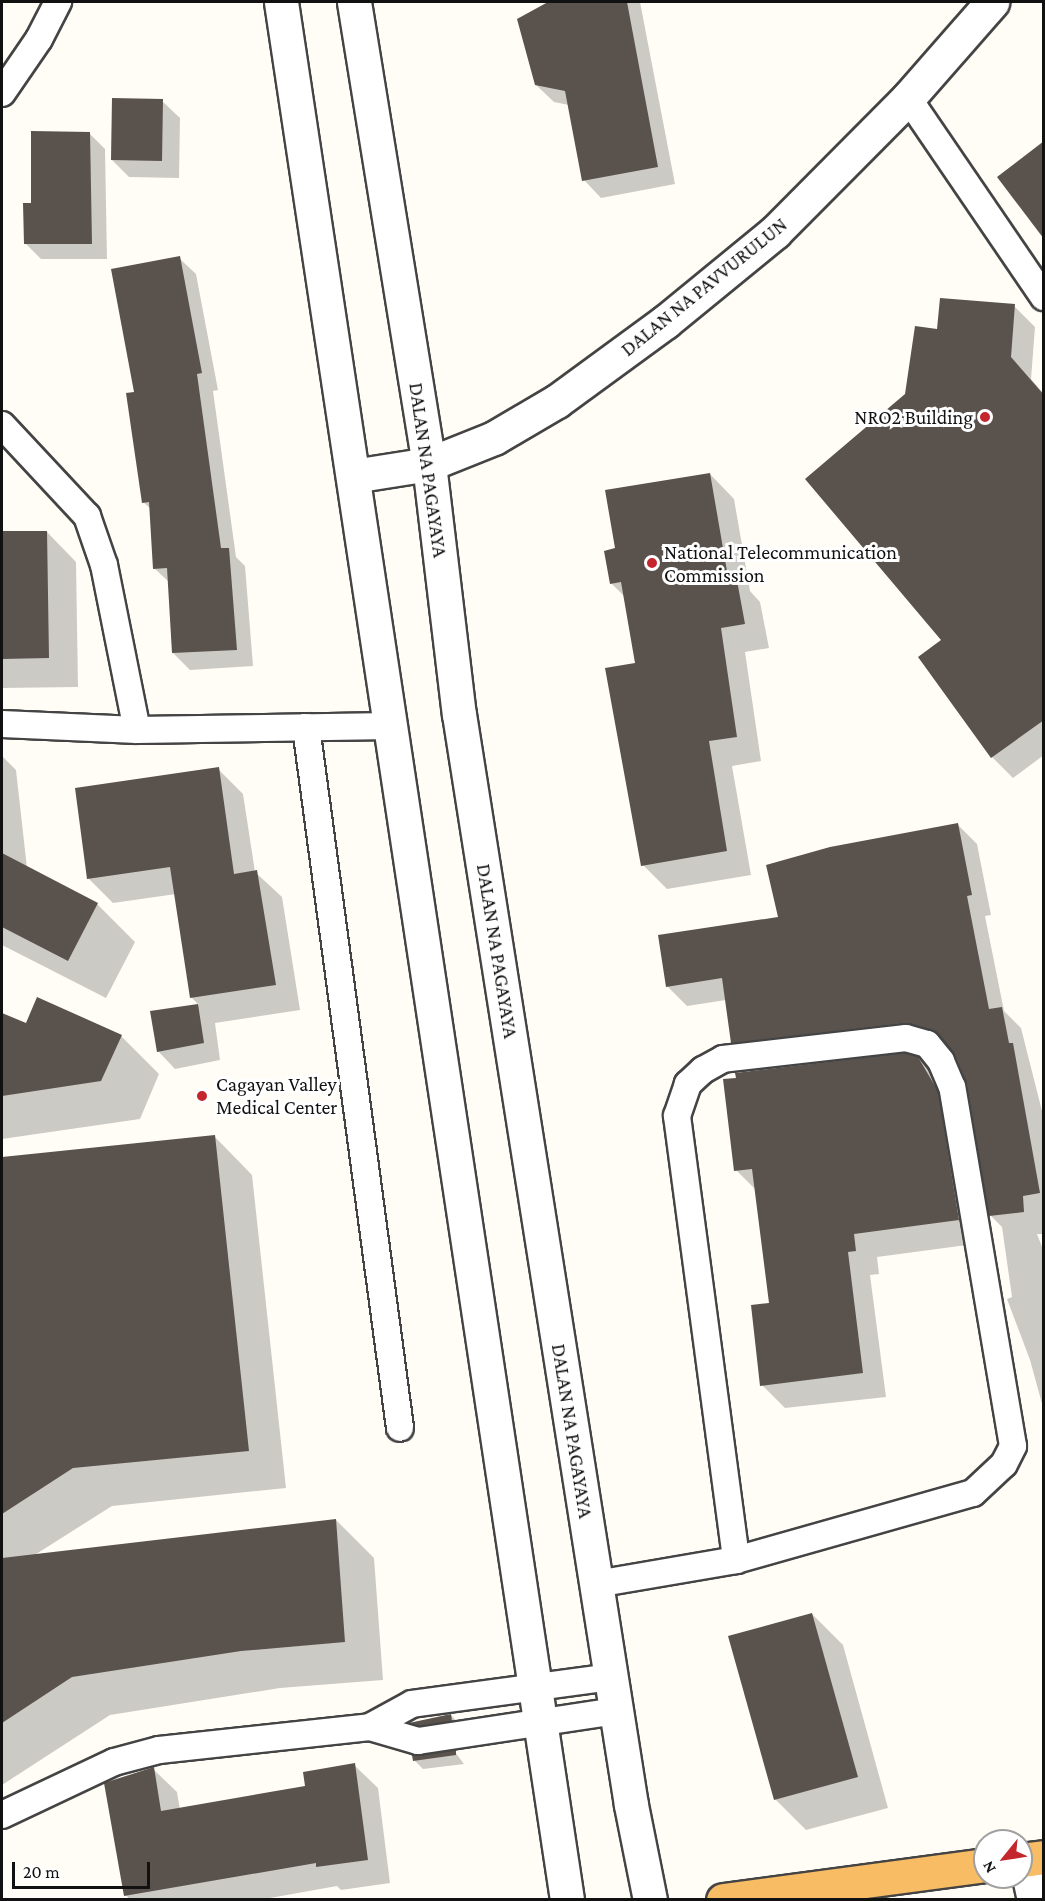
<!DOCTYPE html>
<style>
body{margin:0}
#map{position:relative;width:1045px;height:1901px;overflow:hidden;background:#fffdf5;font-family:"Crimson Pro",serif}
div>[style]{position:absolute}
.shadow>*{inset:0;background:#0003}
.building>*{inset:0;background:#5a524d}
.roads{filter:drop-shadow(2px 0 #444) drop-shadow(-2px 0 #444) drop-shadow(0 2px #444) drop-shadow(0 -2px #444)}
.service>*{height:26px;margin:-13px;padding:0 13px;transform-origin:13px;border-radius:13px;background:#fff}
.minor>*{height:33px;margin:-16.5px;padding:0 16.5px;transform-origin:16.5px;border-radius:16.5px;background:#fff}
.trunk>*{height:33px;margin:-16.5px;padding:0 16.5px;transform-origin:16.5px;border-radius:16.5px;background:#f7bc64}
.dots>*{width:16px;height:16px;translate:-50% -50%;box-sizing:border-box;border:3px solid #fff;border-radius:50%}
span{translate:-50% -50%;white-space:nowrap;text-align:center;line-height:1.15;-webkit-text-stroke:6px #fff;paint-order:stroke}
.street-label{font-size:20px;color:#111}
.poi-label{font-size:20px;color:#111}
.right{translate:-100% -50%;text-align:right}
.left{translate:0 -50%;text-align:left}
.frame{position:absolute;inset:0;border:3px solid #111;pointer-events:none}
.north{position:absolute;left:973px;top:1829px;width:60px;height:60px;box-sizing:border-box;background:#fff;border:2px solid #a0a0a0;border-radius:50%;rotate:240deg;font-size:16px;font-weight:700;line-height:24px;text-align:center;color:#111}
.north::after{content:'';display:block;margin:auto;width:21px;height:27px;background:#c4262e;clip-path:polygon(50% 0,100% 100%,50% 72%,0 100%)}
.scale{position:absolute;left:12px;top:1862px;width:138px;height:27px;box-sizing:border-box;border:3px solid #111;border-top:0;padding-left:8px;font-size:18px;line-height:21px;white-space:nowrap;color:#111;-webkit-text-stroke:4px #fff;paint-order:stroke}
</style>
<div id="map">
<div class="shadow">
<div style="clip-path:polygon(551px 2px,640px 2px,675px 184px,601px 198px,584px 180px,569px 105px,554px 102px,536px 85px,519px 20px)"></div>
<div style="clip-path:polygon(162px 101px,180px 118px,179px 178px,129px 177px,112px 160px)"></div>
<div style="clip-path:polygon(89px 133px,105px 149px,107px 259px,41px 259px,25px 243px,32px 205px)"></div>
<div style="clip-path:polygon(179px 258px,196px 274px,218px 390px,213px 391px,236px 557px,245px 566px,253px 666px,190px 670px,173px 653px,170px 583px,154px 568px,151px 509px,143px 502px,136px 393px)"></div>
<div style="clip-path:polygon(1014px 306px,1035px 327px,1031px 379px,1044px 394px,1044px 755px,1013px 778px,992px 757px,944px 640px,907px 395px,938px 331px)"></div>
<div style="clip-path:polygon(710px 474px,734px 499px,750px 591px,760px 602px,769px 648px,745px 652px,761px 761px,732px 766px,751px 875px,667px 889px,643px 865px,637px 665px,625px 597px,611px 583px,617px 550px)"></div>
<div style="clip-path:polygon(47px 532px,76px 562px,78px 687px,2px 688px,2px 533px)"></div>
<div style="clip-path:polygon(2px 756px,16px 770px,27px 868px,97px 904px,135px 942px,106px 998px,2px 945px)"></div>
<div style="clip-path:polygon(218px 769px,243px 794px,255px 872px,282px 897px,300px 1010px,215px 1023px,220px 1060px,175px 1069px,158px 1051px,152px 1012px,199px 1005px,192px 998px,176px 894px,113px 903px,88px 878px)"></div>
<div style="clip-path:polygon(957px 824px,977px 844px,991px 915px,985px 916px,1004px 1011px,1021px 1028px,1044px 1119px,1044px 1234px,1037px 1234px,1044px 1252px,1044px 1411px,1030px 1360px,1007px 1299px,1012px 1297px,1002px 1227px,991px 1216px,967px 1081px,954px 1052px,925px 1042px,752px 1062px,732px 1042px,726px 1000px,687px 1006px,667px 986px,780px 918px)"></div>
<div style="clip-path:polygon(2px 1014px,27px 1025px,121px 1036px,159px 1074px,140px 1119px,2px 1139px)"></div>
<div style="clip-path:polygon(918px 1058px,942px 1083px,982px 1243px,877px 1257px,879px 1274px,870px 1275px,886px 1397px,785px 1408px,762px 1385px,771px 1305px,757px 1191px,736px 1170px)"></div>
<div style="clip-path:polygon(214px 1136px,252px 1175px,286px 1488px,112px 1506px,33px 1556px,336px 1520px,374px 1558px,383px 1680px,280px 1688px,110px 1715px,2px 1785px,2px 1159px)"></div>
<div style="clip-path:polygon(812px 1614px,843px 1645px,888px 1808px,806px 1830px,776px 1800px,730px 1637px)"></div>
<div style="clip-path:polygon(451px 1715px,459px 1724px,419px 1731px,411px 1723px)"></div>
<div style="clip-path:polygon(455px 1752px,464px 1764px,423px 1769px,414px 1760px)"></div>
<div style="clip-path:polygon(354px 1765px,378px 1788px,390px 1883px,341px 1890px,337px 1886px,259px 1900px,130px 1900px,126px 1895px,153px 1769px,177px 1792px,180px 1810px,306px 1787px)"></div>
</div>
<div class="building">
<div style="clip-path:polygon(548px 2px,627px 2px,658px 167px,582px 181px,565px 91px,535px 85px,517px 19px)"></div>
<div style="clip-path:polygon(112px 98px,163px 99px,162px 161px,111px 160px)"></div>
<div style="clip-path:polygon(31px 131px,90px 132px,92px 244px,24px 244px,23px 203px,31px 203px)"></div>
<div style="clip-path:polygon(1044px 141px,1044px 239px,997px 177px)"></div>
<div style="clip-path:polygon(180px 256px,202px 373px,197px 374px,221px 548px,229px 548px,237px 650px,172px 653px,167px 568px,153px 569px,149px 502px,142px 503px,126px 393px,134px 392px,111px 269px)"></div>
<div style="clip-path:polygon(940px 298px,1015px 304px,1011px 357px,1044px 395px,1044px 720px,991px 758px,918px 657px,941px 640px,805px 479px,905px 394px,915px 326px,937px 329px)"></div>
<div style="clip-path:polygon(710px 473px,728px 577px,736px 575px,745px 624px,721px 628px,737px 737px,709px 741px,727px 851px,641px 866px,605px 668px,635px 663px,621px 582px,610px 584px,604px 551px,615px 548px,605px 490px)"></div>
<div style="clip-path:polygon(2px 531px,47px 531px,49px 658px,2px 659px)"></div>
<div style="clip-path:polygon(219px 767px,234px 874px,257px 870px,276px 985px,190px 998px,170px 867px,87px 879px,75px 788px)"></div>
<div style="clip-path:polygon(958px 823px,972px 895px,967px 896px,989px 1009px,1002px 1007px,1009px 1043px,1013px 1043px,1040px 1193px,1023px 1196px,1024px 1212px,989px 1216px,967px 1084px,955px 1055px,938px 1034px,904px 1023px,731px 1043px,722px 978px,666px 987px,658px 935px,778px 917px,766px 865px,830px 847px)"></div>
<div style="clip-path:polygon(2px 853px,98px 903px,68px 961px,2px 927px)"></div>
<div style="clip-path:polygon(37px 997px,122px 1035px,101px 1081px,2px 1096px,2px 1013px,26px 1023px)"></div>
<div style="clip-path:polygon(198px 1004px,204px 1043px,157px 1052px,150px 1011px)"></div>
<div style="clip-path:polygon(905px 1053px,918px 1057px,938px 1091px,959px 1220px,854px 1234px,856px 1251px,848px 1252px,863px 1373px,760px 1386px,751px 1305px,769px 1303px,752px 1169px,734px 1171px,723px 1079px,736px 1078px,735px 1073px)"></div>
<div style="clip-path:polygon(215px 1135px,249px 1451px,73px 1468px,2px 1514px,2px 1157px)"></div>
<div style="clip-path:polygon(336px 1519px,345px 1642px,241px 1651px,72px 1677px,2px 1723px,2px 1558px)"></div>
<div style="clip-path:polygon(812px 1613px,858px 1777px,774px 1800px,728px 1636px)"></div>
<div style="clip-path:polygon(451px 1714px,452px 1721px,419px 1726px,409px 1723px)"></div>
<div style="clip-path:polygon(456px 1750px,456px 1755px,413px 1761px,412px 1755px)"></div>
<div style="clip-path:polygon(355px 1763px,368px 1860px,316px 1867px,316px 1863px,124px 1896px,104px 1783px,154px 1767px,161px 1811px,305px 1786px,303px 1772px)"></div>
</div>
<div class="roads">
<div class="service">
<div style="left:2px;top:93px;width:65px;rotate:-55.6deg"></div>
<div style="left:39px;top:39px;width:42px;rotate:-62.8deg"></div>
<div style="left:908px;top:98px;width:241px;rotate:55.7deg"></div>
<div style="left:2px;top:425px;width:125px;rotate:47deg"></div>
<div style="left:87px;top:516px;width:52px;rotate:70.9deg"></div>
<div style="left:104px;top:565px;width:168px;rotate:78.7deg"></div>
<div style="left:2px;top:724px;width:135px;rotate:2.5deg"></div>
<div style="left:137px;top:730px;width:254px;rotate:-0.9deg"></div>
<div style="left:306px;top:727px;width:707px;rotate:82.36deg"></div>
<div style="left:596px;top:1584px;width:142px;rotate:-9.7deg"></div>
<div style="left:736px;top:1560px;width:246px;rotate:-15.8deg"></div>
<div style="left:973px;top:1493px;width:42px;rotate:-43.1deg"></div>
<div style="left:1004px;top:1464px;width:20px;rotate:-63deg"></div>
<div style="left:1013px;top:1446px;width:364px;rotate:-99.6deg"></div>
<div style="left:952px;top:1087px;width:28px;rotate:-113deg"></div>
<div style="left:941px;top:1061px;width:22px;rotate:-129deg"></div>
<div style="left:927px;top:1044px;width:22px;rotate:-164deg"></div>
<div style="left:906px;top:1038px;width:184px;rotate:173.5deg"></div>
<div style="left:723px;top:1059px;width:23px;rotate:151deg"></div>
<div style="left:703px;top:1070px;width:21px;rotate:137deg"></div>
<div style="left:688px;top:1084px;width:34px;rotate:109deg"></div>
<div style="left:677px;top:1116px;width:448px;rotate:82.4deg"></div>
<div style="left:370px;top:1727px;width:50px;rotate:16.3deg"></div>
<div style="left:418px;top:1741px;width:201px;rotate:-8.6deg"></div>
<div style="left:2px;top:1815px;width:124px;rotate:-25.3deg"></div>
<div style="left:114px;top:1762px;width:47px;rotate:-14.9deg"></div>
<div style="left:159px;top:1750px;width:212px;rotate:-6.2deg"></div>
<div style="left:370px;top:1727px;width:48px;rotate:-28.7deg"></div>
<div style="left:412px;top:1704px;width:202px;rotate:-7.7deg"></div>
</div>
<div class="minor">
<div style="left:281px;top:2px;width:1919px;rotate:81.43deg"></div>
<div style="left:354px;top:2px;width:468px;rotate:80.8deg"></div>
<div style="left:429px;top:464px;width:252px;rotate:83.2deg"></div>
<div style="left:459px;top:714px;width:1104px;rotate:81.04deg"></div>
<div style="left:631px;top:1805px;width:97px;rotate:78.7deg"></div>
<div style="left:353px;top:476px;width:77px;rotate:-9deg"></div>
<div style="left:429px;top:464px;width:70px;rotate:-21.8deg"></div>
<div style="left:494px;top:438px;width:73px;rotate:-30.4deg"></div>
<div style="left:557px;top:401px;width:134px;rotate:-36.2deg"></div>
<div style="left:665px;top:322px;width:142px;rotate:-39.3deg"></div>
<div style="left:775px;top:232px;width:189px;rotate:-45.2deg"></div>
<div style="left:908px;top:98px;width:128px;rotate:-48.8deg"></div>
<div style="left:1025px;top:1859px;width:42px;rotate:77.6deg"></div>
</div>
<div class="trunk">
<div style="left:1021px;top:1860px;width:23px;rotate:-7deg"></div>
<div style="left:723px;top:1900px;width:264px;rotate:-7.6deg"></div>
</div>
</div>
<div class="dots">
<div style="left:985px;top:417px;background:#c4262e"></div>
<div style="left:652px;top:563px;background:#c4262e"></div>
<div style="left:202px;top:1096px;background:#c4262e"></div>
</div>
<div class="street-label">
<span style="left:704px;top:287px;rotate:-39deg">DALAN NA PAVVURULUN</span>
<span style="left:428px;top:470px;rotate:82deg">DALAN NA PAGAYAYA</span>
<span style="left:497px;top:951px;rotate:81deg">DALAN NA PAGAYAYA</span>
<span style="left:572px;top:1431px;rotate:81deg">DALAN NA PAGAYAYA</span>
</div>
<div class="poi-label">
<span class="right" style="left:973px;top:417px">NRO2 Building</span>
<span class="left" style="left:664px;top:564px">National Telecommunication<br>Commission</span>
<span class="left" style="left:216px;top:1096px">Cagayan Valley<br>Medical Center</span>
</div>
<div class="frame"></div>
<div class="north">N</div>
<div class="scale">20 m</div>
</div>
